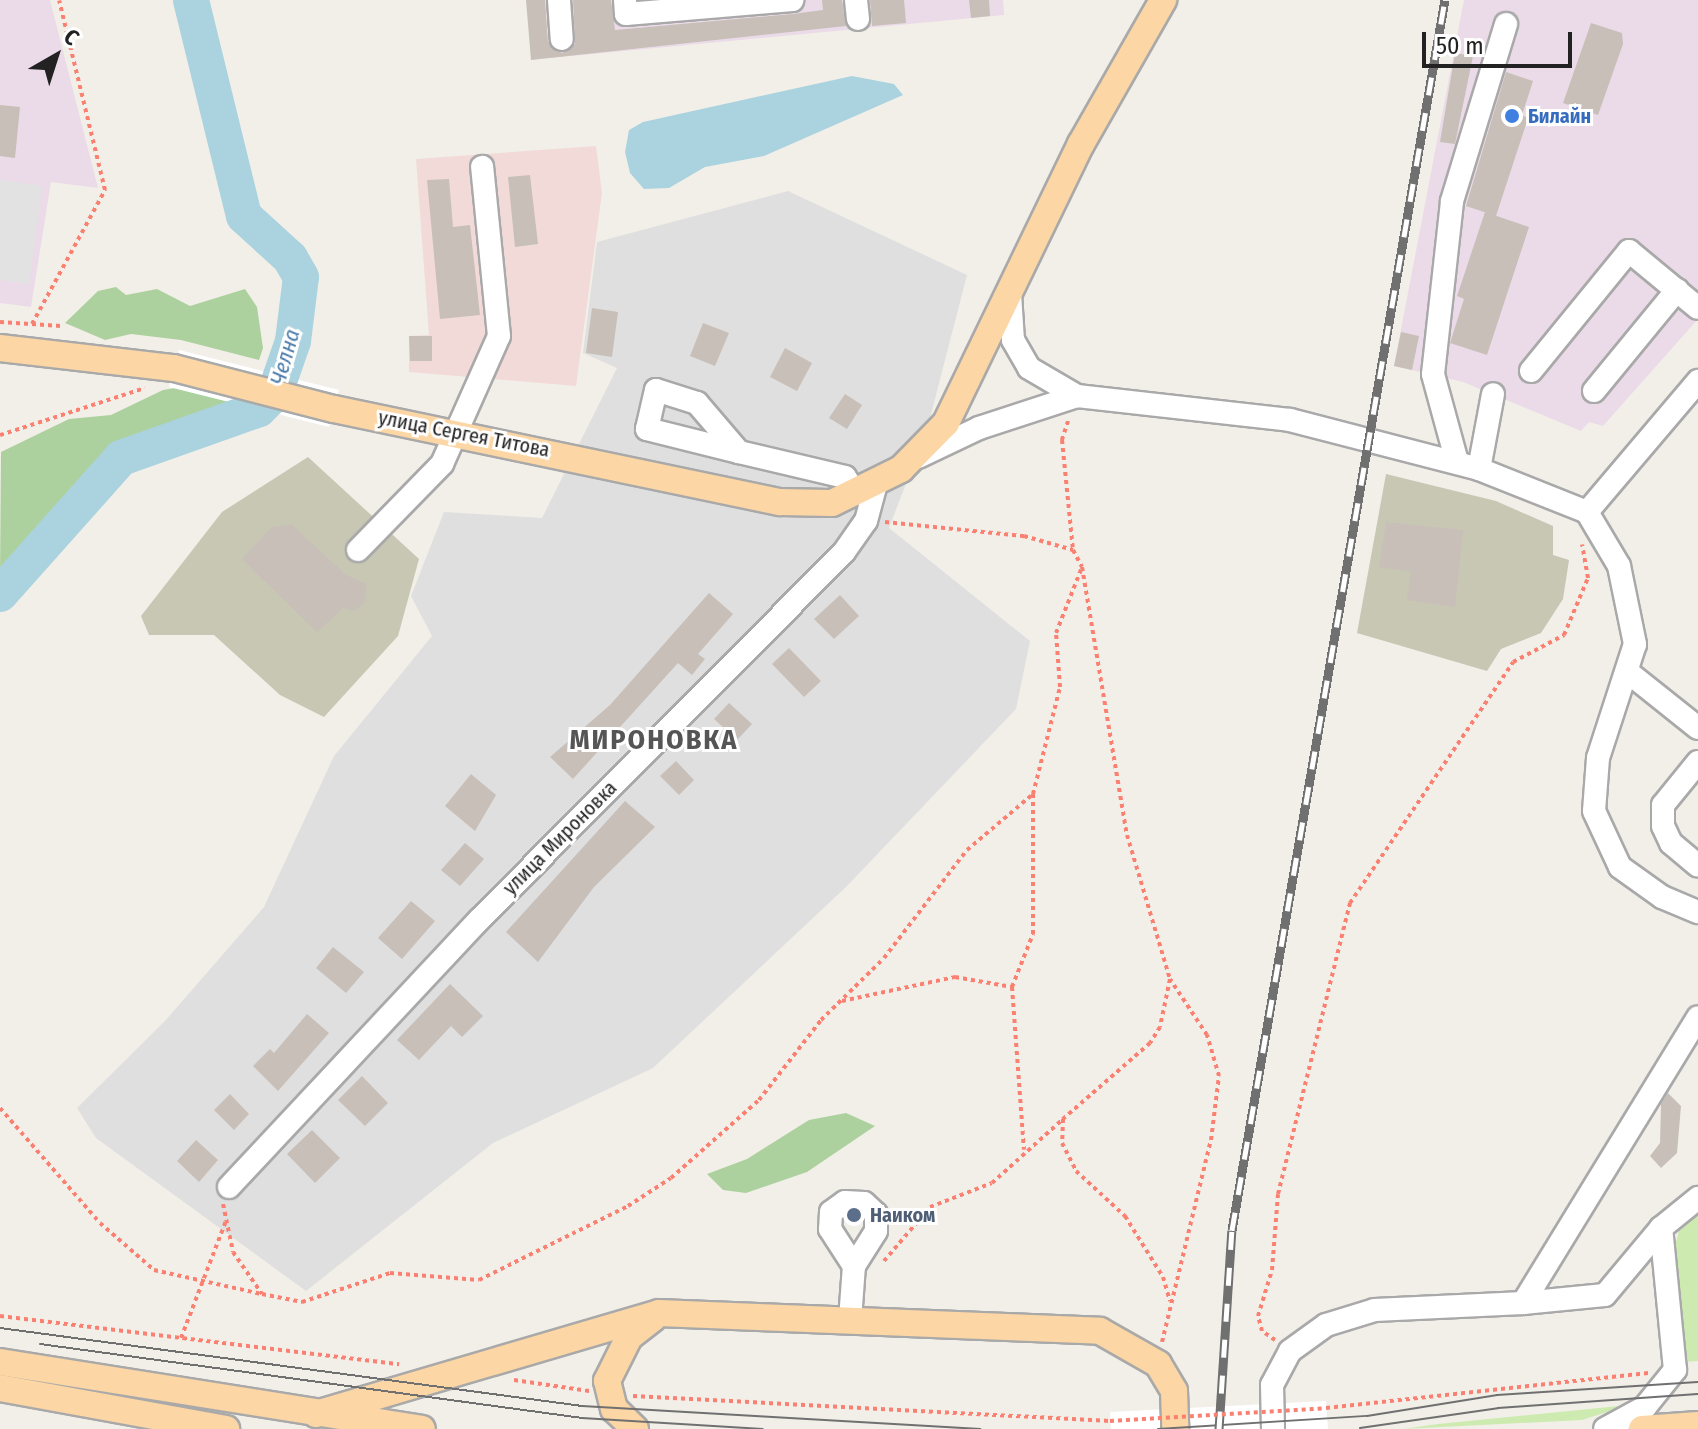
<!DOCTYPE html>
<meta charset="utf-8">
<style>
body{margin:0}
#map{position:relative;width:1698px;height:1429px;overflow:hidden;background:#f2efe9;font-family:"Fira Sans Condensed",sans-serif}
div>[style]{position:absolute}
.residential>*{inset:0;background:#e0dfdf}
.commercial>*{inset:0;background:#f2dad9}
.industrial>*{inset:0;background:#ebdbe8}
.construction>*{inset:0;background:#c7c7b4}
.grass>*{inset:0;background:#cdebb0}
.forest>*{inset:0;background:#add19e}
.parking>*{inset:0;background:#e2e2e2}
.water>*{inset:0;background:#aad3df}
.pier>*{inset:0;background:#fff}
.river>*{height:36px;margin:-18px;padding:0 18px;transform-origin:18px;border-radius:18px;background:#aad3df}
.building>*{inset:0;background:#c7bfb8}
.path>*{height:4px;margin-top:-2px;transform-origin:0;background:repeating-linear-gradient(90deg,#fa8072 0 4px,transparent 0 8px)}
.roads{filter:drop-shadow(2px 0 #a9a9a9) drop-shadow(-2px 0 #a9a9a9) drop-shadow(0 2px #a9a9a9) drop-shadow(0 -2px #a9a9a9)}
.minor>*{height:22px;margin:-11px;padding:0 11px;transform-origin:11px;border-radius:11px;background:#fff}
.major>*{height:26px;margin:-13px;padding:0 13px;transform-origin:13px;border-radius:13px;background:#fcd6a4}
.tram>*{height:2px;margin:-1px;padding:0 1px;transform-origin:1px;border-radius:1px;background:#707070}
.rail>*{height:9px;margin-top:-4.5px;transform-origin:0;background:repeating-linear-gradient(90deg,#fff 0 18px,#707070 0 36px);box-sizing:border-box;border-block:2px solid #707070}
.path-bridge>*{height:4px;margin-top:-2px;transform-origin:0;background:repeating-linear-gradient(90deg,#fa8072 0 4px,transparent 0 8px)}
.dots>*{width:22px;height:22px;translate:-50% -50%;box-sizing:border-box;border:4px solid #fff;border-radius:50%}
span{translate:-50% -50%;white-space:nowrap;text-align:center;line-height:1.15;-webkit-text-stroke:6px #fff;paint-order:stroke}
.shop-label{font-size:20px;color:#366cbe;font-weight:700}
.left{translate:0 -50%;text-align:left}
.street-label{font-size:20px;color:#222}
.service-label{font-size:20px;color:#4e5e75;font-weight:700}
.water-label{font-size:22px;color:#4a7aab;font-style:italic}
.district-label{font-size:28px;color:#555;font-weight:700;letter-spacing:2px}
.north{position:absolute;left:16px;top:16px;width:80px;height:80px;-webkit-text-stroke:6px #fff;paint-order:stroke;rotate:39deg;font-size:22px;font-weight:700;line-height:32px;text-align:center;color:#222}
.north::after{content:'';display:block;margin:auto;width:28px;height:36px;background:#222;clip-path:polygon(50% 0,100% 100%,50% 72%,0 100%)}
.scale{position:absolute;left:1422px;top:32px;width:150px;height:36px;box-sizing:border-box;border:4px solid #222;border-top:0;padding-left:10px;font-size:24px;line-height:28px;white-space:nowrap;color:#222;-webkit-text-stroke:6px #fff;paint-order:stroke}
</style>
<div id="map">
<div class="residential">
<div style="clip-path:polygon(788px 191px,967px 275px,928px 426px,889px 528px,1030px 641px,1016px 709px,846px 887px,653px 1068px,493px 1143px,306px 1291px,96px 1138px,77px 1108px,165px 1021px,264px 907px,334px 756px,432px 636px,411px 596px,444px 512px,542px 518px,617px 368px,583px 353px,597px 242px)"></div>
</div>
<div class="commercial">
<div style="clip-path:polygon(596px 146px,602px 193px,576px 386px,409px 372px,409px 336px,429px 335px,416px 159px)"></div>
</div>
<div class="industrial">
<div style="clip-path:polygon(0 0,50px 0,98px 188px,51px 182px,31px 307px,0 303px)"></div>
<div style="clip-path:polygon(545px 0,1003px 0,1004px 15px,550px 58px)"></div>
<div style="clip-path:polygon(1464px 0,1698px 0,1698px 319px,1603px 426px,1589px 422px,1581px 431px,1463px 382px,1394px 366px)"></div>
</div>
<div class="construction">
<div style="clip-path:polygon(308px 457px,419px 559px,398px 636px,324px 717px,280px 695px,214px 635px,149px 635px,141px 616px,222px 512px)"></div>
<div style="clip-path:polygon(1386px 474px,1496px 501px,1553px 526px,1553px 555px,1569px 560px,1563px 599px,1541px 633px,1501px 649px,1487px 671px,1357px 633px)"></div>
</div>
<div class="grass">
<div style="clip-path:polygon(1698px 1215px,1698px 1361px,1684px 1362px,1674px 1250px,1679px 1231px)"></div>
<div style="clip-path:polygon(1629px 1405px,1582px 1420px,1403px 1429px,1438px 1424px)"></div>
</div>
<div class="forest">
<div style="clip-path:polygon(116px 287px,126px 295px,157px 289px,190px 306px,245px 289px,257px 307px,263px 348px,259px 360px,181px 340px,131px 334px,105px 340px,65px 323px,98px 291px)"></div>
<div style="clip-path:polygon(200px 384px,235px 402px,115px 446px,0 578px,1px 452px,69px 419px,111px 415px,163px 390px)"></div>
<div style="clip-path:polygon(846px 1113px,875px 1126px,807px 1172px,746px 1193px,723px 1190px,707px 1174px,747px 1159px,809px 1120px)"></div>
</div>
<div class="parking">
<div style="clip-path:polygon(0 180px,42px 186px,29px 284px,0 280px)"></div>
</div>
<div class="water">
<div style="clip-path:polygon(852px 76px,894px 84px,903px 95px,764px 156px,705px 167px,669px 188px,644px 189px,630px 173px,625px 152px,629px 130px,643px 122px)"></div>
</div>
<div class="pier">
<div style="clip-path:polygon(179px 350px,339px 390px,329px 427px,169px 387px)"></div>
<div style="clip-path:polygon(1326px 1401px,1328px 1429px,1111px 1429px,1110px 1412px)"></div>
</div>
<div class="river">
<div style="left:0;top:594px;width:182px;rotate:-48.3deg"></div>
<div style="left:121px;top:458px;width:146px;rotate:-19.5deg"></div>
<div style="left:259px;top:409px;width:23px;rotate:-45deg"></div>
<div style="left:275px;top:393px;width:55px;rotate:-70.9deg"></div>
<div style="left:293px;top:341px;width:64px;rotate:-82.9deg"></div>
<div style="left:301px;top:277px;width:22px;rotate:-120deg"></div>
<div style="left:290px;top:258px;width:62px;rotate:-137.6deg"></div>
<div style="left:244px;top:216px;width:222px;rotate:-103.8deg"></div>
</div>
<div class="building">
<div style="clip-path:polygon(526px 0,545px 0,548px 41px,562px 53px,575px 44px,573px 0,611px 0,615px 30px,793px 14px,823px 10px,822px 0,842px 0,846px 26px,531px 60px)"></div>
<div style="clip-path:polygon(870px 0,904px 0,906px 23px,872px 26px)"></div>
<div style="clip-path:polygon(969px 0,989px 0,990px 16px,971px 18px)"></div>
<div style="clip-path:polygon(1591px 23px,1622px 33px,1623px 44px,1598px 115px,1563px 103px)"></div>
<div style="clip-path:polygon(1455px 53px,1473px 56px,1455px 144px,1440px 142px)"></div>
<div style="clip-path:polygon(1506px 72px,1533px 81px,1522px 115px,1528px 118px,1496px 216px,1466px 206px)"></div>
<div style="clip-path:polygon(0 105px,20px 107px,15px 158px,0 156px)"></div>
<div style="clip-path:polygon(530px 175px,538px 244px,515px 247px,508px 177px)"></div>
<div style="clip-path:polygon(449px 179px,453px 227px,470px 225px,480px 315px,440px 319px,427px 180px)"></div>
<div style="clip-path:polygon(1485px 212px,1529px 227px,1487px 355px,1450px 343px,1464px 299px,1457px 296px)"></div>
<div style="clip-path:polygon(592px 308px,618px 312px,612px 357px,586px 353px)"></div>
<div style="clip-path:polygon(703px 323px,729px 333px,715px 366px,690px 356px)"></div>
<div style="clip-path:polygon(1401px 332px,1419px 336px,1412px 370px,1394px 366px)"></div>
<div style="clip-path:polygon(409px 336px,432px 336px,432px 361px,410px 361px)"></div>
<div style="clip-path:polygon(785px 348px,812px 363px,797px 391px,770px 377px)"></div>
<div style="clip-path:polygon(845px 394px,862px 405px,847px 429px,829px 418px)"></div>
<div style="clip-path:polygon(1386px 522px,1463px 530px,1455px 607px,1407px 600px,1411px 572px,1379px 567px)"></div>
<div style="clip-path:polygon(291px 524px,346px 575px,367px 584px,364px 603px,354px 611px,343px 608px,317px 632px,242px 559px,272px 527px)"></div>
<div style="clip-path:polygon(709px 593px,733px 614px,698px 654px,705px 659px,692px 675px,678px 663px,573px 779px,550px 757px,610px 705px)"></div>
<div style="clip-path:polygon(840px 595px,859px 616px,834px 639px,814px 619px)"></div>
<div style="clip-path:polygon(789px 648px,821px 681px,804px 697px,772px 664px)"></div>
<div style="clip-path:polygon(729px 703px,752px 724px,737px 740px,714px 719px)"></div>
<div style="clip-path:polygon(676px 761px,694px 780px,679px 795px,660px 776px)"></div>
<div style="clip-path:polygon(471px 774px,496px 795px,475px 831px,445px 806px)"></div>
<div style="clip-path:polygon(625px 801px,655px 827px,594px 887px,538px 962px,506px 932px)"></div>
<div style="clip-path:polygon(465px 843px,484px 859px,460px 886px,441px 870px)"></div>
<div style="clip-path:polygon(411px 901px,435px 921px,402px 959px,378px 938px)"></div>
<div style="clip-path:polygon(333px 947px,364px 972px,346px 993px,316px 968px)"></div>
<div style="clip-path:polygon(450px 984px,483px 1016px,462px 1037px,451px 1026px,419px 1060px,397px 1040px)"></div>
<div style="clip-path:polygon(307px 1014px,329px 1033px,278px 1091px,253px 1066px,270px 1049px,274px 1053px)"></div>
<div style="clip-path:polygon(362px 1076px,388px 1103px,365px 1126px,338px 1100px)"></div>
<div style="clip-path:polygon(1668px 1093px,1681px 1106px,1677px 1153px,1661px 1168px,1650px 1156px,1660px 1143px,1661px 1104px)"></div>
<div style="clip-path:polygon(230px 1094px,249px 1114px,234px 1130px,214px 1110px)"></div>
<div style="clip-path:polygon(312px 1130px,340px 1158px,315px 1183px,287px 1154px)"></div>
<div style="clip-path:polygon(196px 1140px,218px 1160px,199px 1182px,177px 1161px)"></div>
</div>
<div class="path">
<div style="left:0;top:322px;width:61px;rotate:3.8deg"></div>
<div style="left:32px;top:324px;width:153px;rotate:-61.4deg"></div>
<div style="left:105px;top:190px;width:195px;rotate:-103.6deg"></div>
<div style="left:1068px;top:421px;width:20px;rotate:108deg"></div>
<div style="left:1062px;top:440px;width:111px;rotate:84.3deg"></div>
<div style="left:1073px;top:550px;width:19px;rotate:62deg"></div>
<div style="left:1082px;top:567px;width:272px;rotate:80.5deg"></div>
<div style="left:1127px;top:835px;width:150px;rotate:73.4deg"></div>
<div style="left:1170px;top:979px;width:49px;rotate:101.8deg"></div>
<div style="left:1160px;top:1027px;width:19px;rotate:122deg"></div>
<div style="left:1150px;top:1043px;width:116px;rotate:138.9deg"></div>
<div style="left:1063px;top:1119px;width:24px;rotate:92deg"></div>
<div style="left:1062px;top:1143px;width:31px;rotate:63deg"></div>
<div style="left:1076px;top:1171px;width:67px;rotate:42.6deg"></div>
<div style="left:1125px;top:1216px;width:72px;rotate:58.1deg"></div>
<div style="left:1163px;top:1277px;width:25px;rotate:74deg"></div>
<div style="left:0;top:435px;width:152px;rotate:-18deg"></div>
<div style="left:885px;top:522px;width:140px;rotate:5.8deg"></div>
<div style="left:1024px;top:536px;width:51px;rotate:15.9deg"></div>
<div style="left:1012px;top:987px;width:57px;rotate:-68.4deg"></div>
<div style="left:1033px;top:934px;width:140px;rotate:-90deg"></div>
<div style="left:842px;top:1001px;width:116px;rotate:-12deg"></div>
<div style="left:955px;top:977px;width:58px;rotate:10deg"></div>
<div style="left:1012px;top:987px;width:163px;rotate:85.8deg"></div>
<div style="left:0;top:1108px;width:152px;rotate:49deg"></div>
<div style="left:100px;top:1223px;width:72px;rotate:41deg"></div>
<div style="left:154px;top:1270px;width:110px;rotate:12.6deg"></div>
<div style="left:223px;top:1204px;width:49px;rotate:78.2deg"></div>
<div style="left:233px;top:1252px;width:51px;rotate:55.4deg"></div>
<div style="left:262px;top:1294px;width:41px;rotate:11.3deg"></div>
<div style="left:302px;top:1302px;width:93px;rotate:-18.2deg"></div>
<div style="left:390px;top:1273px;width:89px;rotate:4.5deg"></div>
<div style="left:479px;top:1280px;width:166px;rotate:-26.4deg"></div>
<div style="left:628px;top:1206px;width:51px;rotate:-33.1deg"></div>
<div style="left:671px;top:1178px;width:118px;rotate:-41.6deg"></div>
<div style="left:759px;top:1100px;width:101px;rotate:-52.2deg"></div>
<div style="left:821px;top:1020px;width:88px;rotate:-44.5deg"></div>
<div style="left:884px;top:958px;width:136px;rotate:-52.5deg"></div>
<div style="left:967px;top:850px;width:87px;rotate:-40.3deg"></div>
<div style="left:1033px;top:794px;width:110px;rotate:-75.8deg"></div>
<div style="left:1060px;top:687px;width:54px;rotate:-94.2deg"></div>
<div style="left:1056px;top:633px;width:71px;rotate:-68.5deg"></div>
<div style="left:884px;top:1261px;width:71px;rotate:-49.6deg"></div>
<div style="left:930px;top:1207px;width:66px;rotate:-21.2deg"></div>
<div style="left:992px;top:1183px;width:96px;rotate:-42deg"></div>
<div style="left:0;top:1316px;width:402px;rotate:6.9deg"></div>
<div style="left:181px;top:1338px;width:125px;rotate:-69deg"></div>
<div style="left:1275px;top:1340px;width:16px;rotate:-145deg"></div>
<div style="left:1262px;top:1331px;width:16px;rotate:-105deg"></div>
<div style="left:1258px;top:1316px;width:48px;rotate:-73.1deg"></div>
<div style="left:1272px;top:1270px;width:76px;rotate:-85.5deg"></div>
<div style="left:1278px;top:1194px;width:300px;rotate:-76.1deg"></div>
<div style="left:1350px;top:903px;width:291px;rotate:-55.9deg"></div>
<div style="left:1513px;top:662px;width:58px;rotate:-27.9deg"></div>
<div style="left:1564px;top:635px;width:62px;rotate:-67.2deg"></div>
<div style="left:1588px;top:578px;width:34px;rotate:-100deg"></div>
<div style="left:1162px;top:1342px;width:208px;rotate:-76.4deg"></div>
<div style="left:1211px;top:1140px;width:64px;rotate:-82.9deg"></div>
<div style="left:1219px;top:1076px;width:43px;rotate:-106.3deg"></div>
<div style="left:1207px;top:1035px;width:67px;rotate:-123.5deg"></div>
<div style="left:514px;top:1380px;width:76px;rotate:8.3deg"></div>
<div style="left:633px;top:1396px;width:478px;rotate:3deg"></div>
<div style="left:1326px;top:1408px;width:324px;rotate:-6.2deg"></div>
</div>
<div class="roads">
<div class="minor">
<div style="left:559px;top:0;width:39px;rotate:86deg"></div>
<div style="left:625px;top:0;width:14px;rotate:86deg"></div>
<div style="left:626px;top:14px;width:167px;rotate:-4.8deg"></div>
<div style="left:856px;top:0;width:19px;rotate:84deg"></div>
<div style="left:1010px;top:294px;width:46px;rotate:86.3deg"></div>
<div style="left:1013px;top:340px;width:32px;rotate:60deg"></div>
<div style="left:1029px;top:368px;width:56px;rotate:30.3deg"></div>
<div style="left:1077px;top:396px;width:214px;rotate:6.4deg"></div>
<div style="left:1290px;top:420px;width:195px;rotate:14.5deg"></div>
<div style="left:1479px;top:469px;width:116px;rotate:21.7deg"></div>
<div style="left:1587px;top:512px;width:63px;rotate:59.3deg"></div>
<div style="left:1619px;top:566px;width:80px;rotate:78.4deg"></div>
<div style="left:1635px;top:644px;width:120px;rotate:108deg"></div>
<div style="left:1598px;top:758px;width:53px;rotate:94.3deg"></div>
<div style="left:1594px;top:811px;width:62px;rotate:65.1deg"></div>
<div style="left:1620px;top:867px;width:52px;rotate:35.5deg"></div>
<div style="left:1662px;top:897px;width:39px;rotate:23deg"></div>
<div style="left:1531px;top:371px;width:155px;rotate:-50.8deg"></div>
<div style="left:1629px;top:251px;width:89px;rotate:39.6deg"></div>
<div style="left:1594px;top:391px;width:131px;rotate:-50.6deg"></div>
<div style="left:739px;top:452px;width:95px;rotate:-166deg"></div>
<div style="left:647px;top:429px;width:40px;rotate:-77deg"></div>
<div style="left:656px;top:390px;width:43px;rotate:17.6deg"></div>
<div style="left:697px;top:403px;width:65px;rotate:49.4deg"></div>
<div style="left:739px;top:452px;width:109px;rotate:13.3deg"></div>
<div style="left:845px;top:477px;width:20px;rotate:57deg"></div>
<div style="left:918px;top:457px;width:68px;rotate:-25.4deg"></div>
<div style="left:979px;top:428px;width:103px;rotate:-18.1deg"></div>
<div style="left:1457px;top:462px;width:91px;rotate:-105.3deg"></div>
<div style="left:1433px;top:374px;width:174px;rotate:-83.7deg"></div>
<div style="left:1452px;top:201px;width:185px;rotate:-73deg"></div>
<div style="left:1479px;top:469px;width:76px;rotate:-79.4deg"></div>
<div style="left:1587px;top:512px;width:172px;rotate:-49.7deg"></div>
<div style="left:358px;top:550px;width:120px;rotate:-45.7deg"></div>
<div style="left:442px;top:464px;width:140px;rotate:-66deg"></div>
<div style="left:499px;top:336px;width:170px;rotate:-95.7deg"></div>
<div style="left:1629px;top:673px;width:88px;rotate:38.6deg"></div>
<div style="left:1698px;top:762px;width:55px;rotate:129.1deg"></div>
<div style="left:1663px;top:805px;width:21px;rotate:90deg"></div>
<div style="left:1663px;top:826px;width:19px;rotate:65deg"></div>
<div style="left:1671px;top:843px;width:35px;rotate:40deg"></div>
<div style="left:229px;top:1187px;width:366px;rotate:-46.9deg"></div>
<div style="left:479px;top:920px;width:518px;rotate:-45.23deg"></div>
<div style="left:844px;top:552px;width:38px;rotate:-55deg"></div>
<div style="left:866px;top:521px;width:39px;rotate:-75deg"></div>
<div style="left:1523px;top:1303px;width:82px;rotate:-5.6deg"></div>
<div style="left:1605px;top:1295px;width:87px;rotate:-50.1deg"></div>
<div style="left:850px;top:1320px;width:54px;rotate:-85.8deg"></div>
<div style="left:854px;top:1266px;width:41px;rotate:-57.8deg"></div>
<div style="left:876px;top:1231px;width:17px;rotate:-90deg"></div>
<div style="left:876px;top:1214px;width:16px;rotate:-137deg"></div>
<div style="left:864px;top:1203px;width:19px;rotate:-177deg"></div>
<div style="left:845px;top:1202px;width:17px;rotate:144deg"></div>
<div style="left:831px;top:1212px;width:17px;rotate:93deg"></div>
<div style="left:830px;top:1229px;width:44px;rotate:57deg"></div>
<div style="left:1273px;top:1429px;width:44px;rotate:-91.3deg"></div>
<div style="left:1272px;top:1385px;width:38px;rotate:-62deg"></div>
<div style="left:1290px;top:1351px;width:44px;rotate:-35.8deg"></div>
<div style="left:1326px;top:1325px;width:51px;rotate:-17deg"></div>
<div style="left:1375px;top:1310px;width:148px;rotate:-2.7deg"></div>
<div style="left:1523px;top:1303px;width:335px;rotate:-58.5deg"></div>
<div style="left:1605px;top:1429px;width:46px;rotate:-28.8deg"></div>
<div style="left:1645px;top:1407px;width:48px;rotate:-51deg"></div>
<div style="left:1675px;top:1370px;width:143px;rotate:-95.6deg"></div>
<div style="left:1661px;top:1228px;width:48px;rotate:-39deg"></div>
</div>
<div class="major">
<div style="left:0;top:348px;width:175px;rotate:6.6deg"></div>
<div style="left:174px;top:368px;width:165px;rotate:14.4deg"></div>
<div style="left:334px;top:409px;width:456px;rotate:11.8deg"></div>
<div style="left:780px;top:502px;width:52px;rotate:1.1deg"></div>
<div style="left:832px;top:503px;width:77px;rotate:-26.2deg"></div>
<div style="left:901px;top:469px;width:64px;rotate:-45.6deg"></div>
<div style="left:946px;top:423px;width:310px;rotate:-64.2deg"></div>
<div style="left:1081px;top:144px;width:166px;rotate:-60.3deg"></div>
<div style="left:0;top:1362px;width:427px;rotate:9deg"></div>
<div style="left:0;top:1388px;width:230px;rotate:10.3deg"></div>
<div style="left:316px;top:1414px;width:358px;rotate:-16.4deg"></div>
<div style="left:659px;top:1313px;width:441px;rotate:2.3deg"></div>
<div style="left:1100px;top:1331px;width:67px;rotate:29.6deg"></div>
<div style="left:1158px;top:1364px;width:31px;rotate:59deg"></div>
<div style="left:1174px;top:1391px;width:38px;rotate:88deg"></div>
<div style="left:635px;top:1429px;width:29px;rotate:-136deg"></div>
<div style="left:614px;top:1409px;width:29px;rotate:-104deg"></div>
<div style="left:607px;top:1381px;width:49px;rotate:-63.4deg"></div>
<div style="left:629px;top:1337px;width:31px;rotate:-38deg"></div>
<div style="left:1642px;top:1429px;width:56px;rotate:-4.1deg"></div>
</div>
</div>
<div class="tram">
<div style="left:0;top:1328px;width:587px;rotate:7.63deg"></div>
<div style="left:582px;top:1406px;width:399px;rotate:3.3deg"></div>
<div style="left:40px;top:1344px;width:547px;rotate:7.77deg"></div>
<div style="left:582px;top:1418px;width:181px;rotate:3.5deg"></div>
<div style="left:1360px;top:1428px;width:139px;rotate:-8.2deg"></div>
<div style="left:1498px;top:1408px;width:200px;rotate:-4deg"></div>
<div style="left:1158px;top:1429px;width:209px;rotate:-3.6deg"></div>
<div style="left:1367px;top:1416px;width:132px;rotate:-9.2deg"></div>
<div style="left:1497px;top:1395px;width:201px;rotate:-3.7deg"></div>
</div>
<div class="rail">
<div style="left:1219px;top:1429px;width:199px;rotate:-86.3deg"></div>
<div style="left:1232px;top:1230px;width:1248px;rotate:-80.18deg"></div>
</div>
<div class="path-bridge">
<div style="left:1110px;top:1421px;width:216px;rotate:-3.4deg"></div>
</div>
<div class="dots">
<div style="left:1512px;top:116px;background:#3f7fe0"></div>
<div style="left:854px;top:1215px;background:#5c6f8a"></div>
</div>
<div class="shop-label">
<span class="left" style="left:1528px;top:116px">Билайн</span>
</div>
<div class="street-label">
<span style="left:464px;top:434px;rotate:11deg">улица Сергея Титова</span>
<span style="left:560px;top:838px;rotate:-45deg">улица Мироновка</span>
</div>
<div class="service-label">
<span class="left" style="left:870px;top:1215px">Наиком</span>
</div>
<div class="water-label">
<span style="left:285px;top:357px;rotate:-74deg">Челна</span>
</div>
<div class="district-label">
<span style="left:654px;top:740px">МИРОНОВКА</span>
</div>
<div class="north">С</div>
<div class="scale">50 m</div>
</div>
